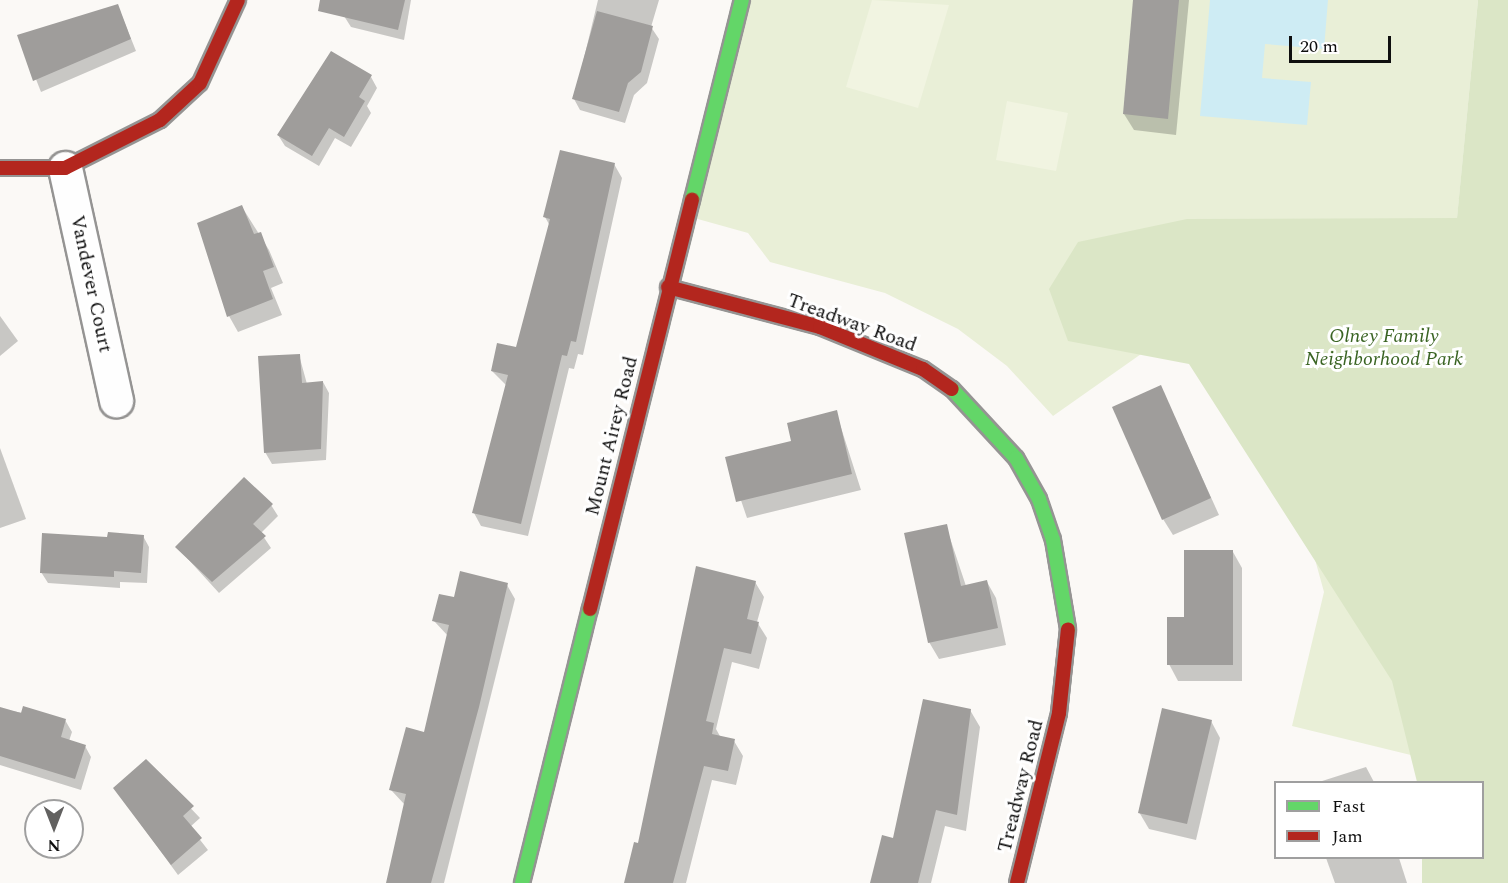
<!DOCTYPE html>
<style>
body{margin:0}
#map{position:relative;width:1508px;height:883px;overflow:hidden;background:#fbf9f6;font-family:Spectral,serif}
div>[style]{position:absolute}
.green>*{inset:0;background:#e9efd7}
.forest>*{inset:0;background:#dbe6c6}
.pitch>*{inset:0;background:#f1f4e1}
.water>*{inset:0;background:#ceecf4}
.shadow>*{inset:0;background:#0003}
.building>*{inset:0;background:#9f9d9b}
.roads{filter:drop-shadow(2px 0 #959493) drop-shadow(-2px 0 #959493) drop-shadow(0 2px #959493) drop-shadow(0 -2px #959493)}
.street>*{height:33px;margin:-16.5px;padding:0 16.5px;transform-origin:16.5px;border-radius:16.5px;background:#fefefe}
.fast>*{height:14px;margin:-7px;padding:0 7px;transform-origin:7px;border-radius:7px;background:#63d668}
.jam>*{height:14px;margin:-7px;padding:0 7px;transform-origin:7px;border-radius:7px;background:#b3261e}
span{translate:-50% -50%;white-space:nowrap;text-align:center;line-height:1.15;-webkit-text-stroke:6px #fff;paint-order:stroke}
.street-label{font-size:20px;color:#0f0f0f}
.park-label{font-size:20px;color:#3a6423;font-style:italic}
.legend{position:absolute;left:1274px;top:781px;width:210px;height:78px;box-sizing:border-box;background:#fff;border:2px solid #9f9f9f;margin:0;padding:8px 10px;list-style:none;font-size:18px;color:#0f0f0f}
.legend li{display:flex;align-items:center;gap:12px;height:30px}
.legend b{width:30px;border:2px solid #9f9f9f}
.north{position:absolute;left:24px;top:799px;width:60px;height:60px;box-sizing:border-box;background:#fff;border:2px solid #9f9f9f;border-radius:50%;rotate:180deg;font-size:16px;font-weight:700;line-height:24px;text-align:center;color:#0f0f0f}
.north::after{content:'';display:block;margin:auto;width:21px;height:27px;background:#626160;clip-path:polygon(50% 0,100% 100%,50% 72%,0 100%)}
.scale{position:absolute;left:1289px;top:36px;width:102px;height:27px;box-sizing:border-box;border:3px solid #0f0f0f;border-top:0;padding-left:8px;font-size:18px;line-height:21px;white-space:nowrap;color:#0f0f0f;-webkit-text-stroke:4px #fff;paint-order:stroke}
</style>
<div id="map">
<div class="green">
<div style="clip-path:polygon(742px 0,1478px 0,1457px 219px,1354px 219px,1508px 883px,1482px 858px,1482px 782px,1464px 768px,1292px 726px,1324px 592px,1271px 400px,1205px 309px,1053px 416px,1007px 366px,958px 329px,885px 293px,770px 262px,748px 233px,687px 216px)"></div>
</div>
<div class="forest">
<div style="clip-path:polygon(1478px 0,1508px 0,1508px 883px,1422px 883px,1422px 858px,1482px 858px,1482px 782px,1417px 782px,1392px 681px,1189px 364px,1068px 341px,1049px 289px,1078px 242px,1187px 219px,1457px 218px)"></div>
</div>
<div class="pitch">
<div style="clip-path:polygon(872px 0,949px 5px,918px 108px,846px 87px)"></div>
<div style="clip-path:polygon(1007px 101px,1068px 113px,1056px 171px,996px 160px)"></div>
</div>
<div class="water">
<div style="clip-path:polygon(1210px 0,1328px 0,1324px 49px,1265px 44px,1262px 78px,1311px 82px,1307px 125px,1200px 116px)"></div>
</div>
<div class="shadow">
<div style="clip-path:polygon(348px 0,411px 0,404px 40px,351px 27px,344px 16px)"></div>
<div style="clip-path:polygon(598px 0,659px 0,651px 27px,659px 39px,647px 83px,634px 95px,625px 123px,580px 110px,574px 99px)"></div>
<div style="clip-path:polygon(1135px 0,1189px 0,1176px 135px,1134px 130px,1124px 114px)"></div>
<div style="clip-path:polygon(118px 6px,136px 51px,41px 92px,19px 36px)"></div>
<div style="clip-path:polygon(371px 77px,377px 88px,367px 106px,371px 113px,351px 147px,335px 138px,319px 166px,285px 146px,278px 135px)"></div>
<div style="clip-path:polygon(614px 164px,622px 178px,583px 355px,578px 354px,574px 369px,569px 368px,528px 536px,481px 526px,474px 513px,507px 386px,492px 371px,517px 349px,550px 226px,545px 217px)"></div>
<div style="clip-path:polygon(242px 207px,269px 250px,283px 283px,271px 288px,282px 315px,238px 332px,229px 316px)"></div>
<div style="clip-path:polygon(0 316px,18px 341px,0 356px)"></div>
<div style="clip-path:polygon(299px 355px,307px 384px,323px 382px,329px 393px,326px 460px,272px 464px,265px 452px)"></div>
<div style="clip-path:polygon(1161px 387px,1219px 515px,1173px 535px,1163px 519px)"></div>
<div style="clip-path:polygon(836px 412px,861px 490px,747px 518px,727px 459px,793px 442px)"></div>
<div style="clip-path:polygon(0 448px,26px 519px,0 528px)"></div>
<div style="clip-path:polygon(271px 505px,278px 516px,261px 533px,271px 548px,219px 593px,177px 547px)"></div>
<div style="clip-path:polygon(946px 526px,966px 586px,987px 582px,996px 598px,1006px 645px,939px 659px,929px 642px)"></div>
<div style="clip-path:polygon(143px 536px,149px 547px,147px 583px,120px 582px,120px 588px,48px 583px,41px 572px)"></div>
<div style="clip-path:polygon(1233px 552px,1242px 568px,1242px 681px,1178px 681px,1169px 664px,1185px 618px)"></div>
<div style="clip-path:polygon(697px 568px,755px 582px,764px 597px,757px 622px,767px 638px,759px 669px,732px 662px,716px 729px,721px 738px,734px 741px,743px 756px,736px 785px,712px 780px,686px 883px,626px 883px,640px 845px)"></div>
<div style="clip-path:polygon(507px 585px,515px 599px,444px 883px,387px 883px,405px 805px,391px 790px,425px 734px,449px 637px,434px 621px,455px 599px)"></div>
<div style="clip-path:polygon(0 709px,65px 720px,72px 732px,69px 741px,85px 746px,91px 757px,81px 790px,0 765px)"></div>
<div style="clip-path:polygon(970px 710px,980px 727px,966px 831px,945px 826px,931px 883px,871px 883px)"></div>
<div style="clip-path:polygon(1211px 721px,1220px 738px,1196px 840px,1149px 829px,1139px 812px)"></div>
<div style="clip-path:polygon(146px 761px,200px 818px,190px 827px,208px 850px,178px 875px,115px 789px)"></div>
<div style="clip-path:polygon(1366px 767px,1374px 782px,1319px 782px)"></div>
<div style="clip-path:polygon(1326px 858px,1399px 858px,1407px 883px,1335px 883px)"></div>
</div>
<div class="building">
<div style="clip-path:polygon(320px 0,405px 0,398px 30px,318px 11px)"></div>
<div style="clip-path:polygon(1133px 0,1179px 0,1168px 119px,1123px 114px)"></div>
<div style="clip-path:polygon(118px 4px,131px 39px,33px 81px,17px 35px)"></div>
<div style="clip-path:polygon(597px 11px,653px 26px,641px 72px,628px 83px,619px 112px,572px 99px)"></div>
<div style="clip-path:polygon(331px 51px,372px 75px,359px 97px,365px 101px,344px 137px,329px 128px,312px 156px,277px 135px)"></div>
<div style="clip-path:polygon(560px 150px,615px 163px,576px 342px,571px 341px,567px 356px,562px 355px,521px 524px,472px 513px,508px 375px,491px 371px,497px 343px,516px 347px,550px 219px,543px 217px)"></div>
<div style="clip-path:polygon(242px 205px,254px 234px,261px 232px,274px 267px,263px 271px,273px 299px,227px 317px,197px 223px)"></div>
<div style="clip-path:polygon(300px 354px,302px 383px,323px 381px,321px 449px,264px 453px,258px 356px)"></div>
<div style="clip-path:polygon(1161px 385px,1211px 498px,1162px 520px,1112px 407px)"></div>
<div style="clip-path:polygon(837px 410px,852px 474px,736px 502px,725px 457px,791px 441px,787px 423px)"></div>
<div style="clip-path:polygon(244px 477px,273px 504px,253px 524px,266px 536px,212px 582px,175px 547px)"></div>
<div style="clip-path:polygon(947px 524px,961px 586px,987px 580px,998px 628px,928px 643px,904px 533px)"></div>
<div style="clip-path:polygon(108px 532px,144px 535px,141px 573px,114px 571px,114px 577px,40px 573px,42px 533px,107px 537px)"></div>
<div style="clip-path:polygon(1184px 550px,1233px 550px,1233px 665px,1167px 665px,1167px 617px,1184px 617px)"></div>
<div style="clip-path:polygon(696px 566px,756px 581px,747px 619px,759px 622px,751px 654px,724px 648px,706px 721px,714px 723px,712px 734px,735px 739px,728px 771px,704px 766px,673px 883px,624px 883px,634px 842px,638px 843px)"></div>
<div style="clip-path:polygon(460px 571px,508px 583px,479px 707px,431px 883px,386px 883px,406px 794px,389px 790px,406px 727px,424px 732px,449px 625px,432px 621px,439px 594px,454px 597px)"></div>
<div style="clip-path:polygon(923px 699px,971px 709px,957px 815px,936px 810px,918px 883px,870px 883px,882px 835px,893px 838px)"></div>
<div style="clip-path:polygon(23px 706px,66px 719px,61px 737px,86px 745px,75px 779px,0 756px,0 707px,21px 713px)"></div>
<div style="clip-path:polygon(1162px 708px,1212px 720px,1187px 824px,1138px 813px)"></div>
<div style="clip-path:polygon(146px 759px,194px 806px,183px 816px,202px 838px,171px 865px,113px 788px)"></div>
</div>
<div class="roads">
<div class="street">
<div style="left:65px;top:168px;width:238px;rotate:77.6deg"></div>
</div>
<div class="fast">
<div style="left:692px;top:200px;width:206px;rotate:-76deg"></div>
<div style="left:952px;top:389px;width:94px;rotate:47.2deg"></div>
<div style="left:1016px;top:458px;width:47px;rotate:60.7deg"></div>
<div style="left:1039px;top:499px;width:43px;rotate:71.1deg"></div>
<div style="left:1053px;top:540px;width:90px;rotate:80.4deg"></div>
<div style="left:522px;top:883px;width:282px;rotate:-76.1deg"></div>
</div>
<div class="jam">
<div style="left:0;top:168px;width:65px"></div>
<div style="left:65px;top:168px;width:106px;rotate:-26.8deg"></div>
<div style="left:160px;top:120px;width:54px;rotate:-42.8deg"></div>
<div style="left:200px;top:83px;width:91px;rotate:-65.4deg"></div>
<div style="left:668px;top:287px;width:157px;rotate:14.7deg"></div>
<div style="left:820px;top:327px;width:111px;rotate:22.2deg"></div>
<div style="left:923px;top:369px;width:35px;rotate:35deg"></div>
<div style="left:590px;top:609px;width:422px;rotate:-76deg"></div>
<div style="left:1017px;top:883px;width:175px;rotate:-76.1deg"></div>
<div style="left:1059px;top:713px;width:84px;rotate:-83.9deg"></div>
</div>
</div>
<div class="street-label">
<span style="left:91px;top:284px;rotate:78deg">Vandever Court</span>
<span style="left:852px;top:323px;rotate:20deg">Treadway Road</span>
<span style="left:612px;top:436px;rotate:-76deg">Mount Airey Road</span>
<span style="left:1021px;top:786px;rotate:-76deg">Treadway Road</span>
</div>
<div class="park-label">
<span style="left:1384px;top:348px">Olney Family<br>Neighborhood Park</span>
</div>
<ul class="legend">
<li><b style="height:8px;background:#63d668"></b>Fast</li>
<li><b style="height:8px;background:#b3261e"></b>Jam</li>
</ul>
<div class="north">N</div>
<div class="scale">20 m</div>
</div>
